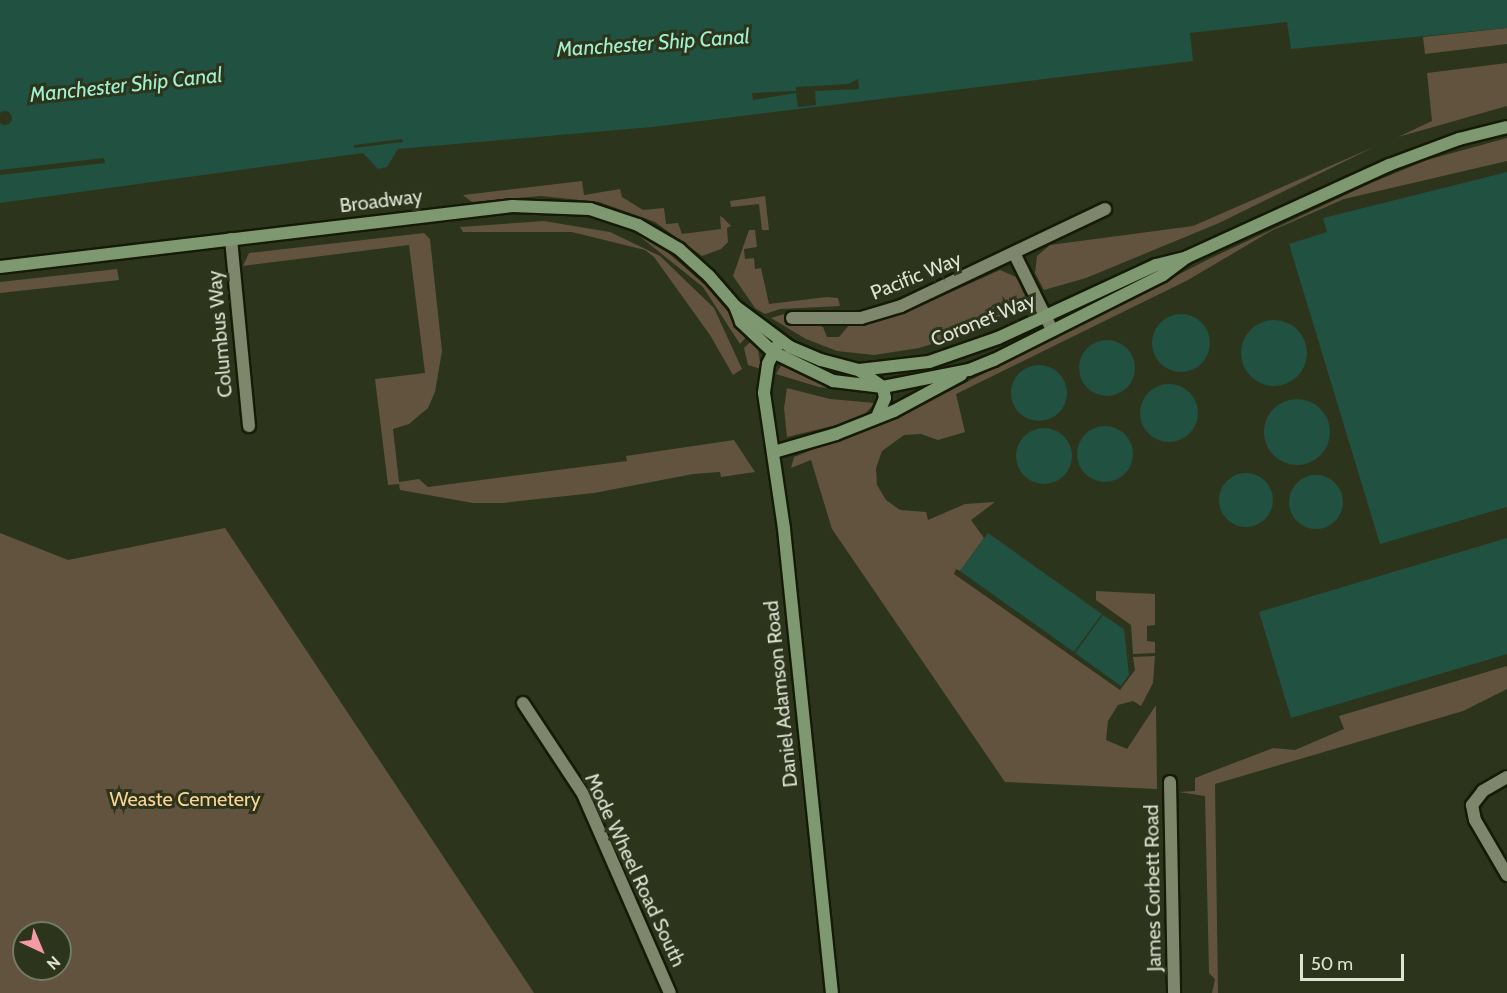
<!DOCTYPE html>
<style>
body{margin:0}
#map{position:relative;width:1507px;height:993px;overflow:hidden;background:#2d341c;font-family:Cabin,sans-serif}
div>[style]{position:absolute}
.green>*{inset:0;background:#62533e}
.water>*{inset:0;background:#215140}
.round{border-radius:50%}
.pier>*{inset:0;background:#2d341c}
.roads{filter:drop-shadow(2px 0 #151b05) drop-shadow(-2px 0 #151b05) drop-shadow(0 2px #151b05) drop-shadow(0 -2px #151b05)}
.street>*{height:12px;margin:-6px;padding:0 6px;transform-origin:6px;border-radius:6px;background:#7e876c}
.secondary>*{height:12px;margin:-6px;padding:0 6px;transform-origin:6px;border-radius:6px;background:#7e9972}
span{translate:-50% -50%;white-space:nowrap;text-align:center;line-height:1.15;-webkit-text-stroke:6px #2d341c;paint-order:stroke}
.street-label{font-size:20px;color:#dde2d3}
.park-label{font-size:20px;color:#fcd395}
.water-label{font-size:21px;color:#a0f0d0;font-style:italic}
.north{position:absolute;left:12px;top:921px;width:60px;height:60px;box-sizing:border-box;background:#2d341c;border:2px solid #737a65;border-radius:50%;rotate:136deg;font-size:16px;font-weight:700;line-height:24px;text-align:center;color:#dde2d3}
.north::after{content:'';display:block;margin:auto;width:21px;height:27px;background:#f39aa8;clip-path:polygon(50% 0,100% 100%,50% 72%,0 100%)}
.scale{position:absolute;left:1300px;top:954px;width:104px;height:27px;box-sizing:border-box;border:3px solid #dde2d3;border-top:0;padding-left:8px;font-size:18px;line-height:21px;white-space:nowrap;color:#dde2d3;-webkit-text-stroke:4px #2d341c;paint-order:stroke}
</style>
<div id="map">
<div class="green">
<div style="clip-path:polygon(1507px 28px,1507px 44px,1425px 54px,1423px 37px)"></div>
<div style="clip-path:polygon(1507px 63px,1507px 106px,1398px 137px,1432px 121px,1427px 73px)"></div>
<div style="clip-path:polygon(1507px 138px,1507px 161px,1344px 199px,1271px 231px,1188px 280px,956px 394px,965px 432px,938px 440px,921px 434px,904px 435px,882px 451px,876px 468px,877px 485px,886px 500px,900px 510px,926px 512px,928px 520px,965px 504px,995px 502px,971px 520px,984px 538px,960px 571px,956px 569px,954px 574px,1120px 690px,1135px 670px,1133px 657px,1155px 656px,1153px 683px,1141px 706px,1133px 701px,1118px 705px,1108px 721px,1106px 740px,1127px 749px,1156px 705px,1157px 789px,1005px 782px,832px 529px,811px 460px,791px 468px,794px 457px,912px 410px,1209px 259px,1371px 183px,1427px 160px)"></div>
<div style="clip-path:polygon(1376px 146px,1219px 223px,1086px 278px,1044px 290px,1035px 273px,1037px 256px,1050px 245px,1193px 226px)"></div>
<div style="clip-path:polygon(582px 181px,584px 195px,620px 189px,622px 197px,643px 210px,664px 208px,666px 224px,678px 223px,682px 234px,721px 229px,720px 216px,723px 218px,731px 226px,727px 228px,728px 242px,721px 249px,702px 256px,655px 222px,599px 202px,541px 196px,472px 202px,463px 195px)"></div>
<div style="clip-path:polygon(765px 196px,769px 230px,762px 230px,759px 204px,731px 207px,730px 201px)"></div>
<div style="clip-path:polygon(544px 221px,610px 232px,660px 256px,714px 308px,742px 369px,733px 375px,710px 335px,654px 257px,645px 250px,572px 232px,463px 232px,460px 227px)"></div>
<div style="clip-path:polygon(749px 230px,755px 230px,757px 247px,744px 249px,745px 259px,754px 258px,755px 269px,761px 268px,769px 304px,827px 297px,838px 298px,840px 306px,780px 309px,765px 314px,755px 308px,733px 276px)"></div>
<div style="clip-path:polygon(424px 233px,430px 239px,442px 351px,435px 392px,428px 408px,409px 424px,393px 429px,399px 482px,419px 479px,428px 487px,627px 461px,626px 456px,734px 440px,755px 472px,721px 477px,720px 472px,693px 474px,594px 493px,502px 503px,473px 503px,400px 490px,399px 484px,388px 485px,375px 379px,425px 373px,409px 245px,243px 266px,249px 253px)"></div>
<div style="clip-path:polygon(638px 235px,665px 250px,705px 285px,748px 335px,740px 344px,703px 287px)"></div>
<div style="clip-path:polygon(117px 269px,119px 280px,0 293px,0 282px)"></div>
<div style="clip-path:polygon(1000px 270px,1016px 277px,1027px 300px,982px 328px,919px 348px,874px 355px,837px 351px,806px 339px,771px 318px,788px 313px,788px 324px,816px 325px,823px 327px,827px 337px,839px 337px,850px 324px,868px 324px,902px 314px)"></div>
<div style="clip-path:polygon(751px 341px,758px 349px,761px 369px,748px 365px,744px 348px)"></div>
<div style="clip-path:polygon(782px 364px,834px 385px,870px 392px,819px 387px,776px 374px)"></div>
<div style="clip-path:polygon(787px 388px,830px 399px,875px 403px,863px 416px,849px 422px,787px 437px,784px 408px)"></div>
<div style="clip-path:polygon(evenodd,225px 528px,534px 993px,0 993px,0 533px,68px 560px,225px 528px,24px 933px,60px 933px,60px 969px,24px 969px,24px 933px)"></div>
<div style="clip-path:polygon(1096px 591px,1155px 594px,1155px 625px,1147px 626px,1147px 641px,1155px 642px,1155px 653px,1133px 654px,1131px 625px,1096px 600px)"></div>
<div style="clip-path:polygon(1507px 666px,1507px 689px,1463px 711px,1215px 784px,1218px 993px,1212px 993px,1215px 979px,1209px 973px,1205px 796px,1179px 792px,1195px 791px,1195px 778px,1273px 748px,1295px 750px,1344px 729px,1339px 716px)"></div>
</div>
<div class="water">
<div style="clip-path:polygon(0 0,1507px 0,1507px 28px,1291px 49px,1287px 22px,1190px 33px,1193px 61px,652px 127px,398px 149px,387px 167px,378px 169px,363px 153px,0 203px)"></div>
<div style="clip-path:polygon(1507px 172px,1507px 507px,1380px 544px,1289px 244px,1327px 232px,1323px 218px)"></div>
<div class="round" style="left:1152px;top:314px;width:58px;height:58px"></div>
<div class="round" style="left:1241px;top:320px;width:66px;height:66px"></div>
<div class="round" style="left:1079px;top:340px;width:56px;height:56px"></div>
<div class="round" style="left:1011px;top:365px;width:56px;height:56px"></div>
<div class="round" style="left:1140px;top:384px;width:58px;height:58px"></div>
<div class="round" style="left:1264px;top:399px;width:66px;height:66px"></div>
<div class="round" style="left:1077px;top:426px;width:56px;height:56px"></div>
<div class="round" style="left:1016px;top:428px;width:56px;height:56px"></div>
<div class="round" style="left:1219px;top:473px;width:54px;height:54px"></div>
<div class="round" style="left:1289px;top:475px;width:54px;height:54px"></div>
<div style="clip-path:polygon(988px 533px,1102px 614px,1074px 652px,960px 571px)"></div>
<div style="clip-path:polygon(1507px 538px,1507px 654px,1291px 718px,1259px 612px)"></div>
<div style="clip-path:polygon(1103px 615px,1124px 629px,1129px 675px,1121px 686px,1075px 653px)"></div>
</div>
<div class="pier">
<div style="clip-path:polygon(858px 79px,859px 89px,815px 91px,816px 105px,798px 107px,796px 93px,753px 100px,752px 93px,796px 91px,796px 87px,848px 84px)"></div>
<div class="round" style="left:-2px;top:111px;width:14px;height:14px"></div>
<div style="clip-path:polygon(402px 139px,403px 142px,354px 148px,354px 145px)"></div>
<div style="clip-path:polygon(104px 158px,105px 163px,0 175px,0 170px)"></div>
</div>
<div class="roads">
<div class="street">
<div style="left:231px;top:239px;width:188px;rotate:84.5deg"></div>
<div style="left:1015px;top:255px;width:84px;rotate:63.7deg"></div>
<div style="left:792px;top:318px;width:69px"></div>
<div style="left:861px;top:318px;width:42px;rotate:-16.7deg"></div>
<div style="left:901px;top:306px;width:226px;rotate:-25.4deg"></div>
<div style="left:523px;top:703px;width:109px;rotate:56.6deg"></div>
<div style="left:583px;top:794px;width:217px;rotate:66.4deg"></div>
<div style="left:1507px;top:777px;width:28px;rotate:150deg"></div>
<div style="left:1483px;top:791px;width:18px;rotate:128deg"></div>
<div style="left:1472px;top:805px;width:15px;rotate:79deg"></div>
<div style="left:1475px;top:820px;width:64px;rotate:59.8deg"></div>
<div style="left:1170px;top:782px;width:211px;rotate:88.9deg"></div>
</div>
<div class="secondary">
<div style="left:0;top:267px;width:516px;rotate:-6.79deg"></div>
<div style="left:512px;top:206px;width:78px;rotate:2.2deg"></div>
<div style="left:590px;top:209px;width:51px;rotate:18.4deg"></div>
<div style="left:638px;top:225px;width:48px;rotate:30.3deg"></div>
<div style="left:679px;top:249px;width:40px;rotate:42deg"></div>
<div style="left:709px;top:276px;width:40px;rotate:49deg"></div>
<div style="left:735px;top:306px;width:17px;rotate:69deg"></div>
<div style="left:741px;top:322px;width:44px;rotate:43.2deg"></div>
<div style="left:773px;top:352px;width:67px;rotate:25.8deg"></div>
<div style="left:833px;top:381px;width:50px;rotate:6.8deg"></div>
<div style="left:883px;top:387px;width:88px;rotate:-11.2deg"></div>
<div style="left:969px;top:370px;width:27px;rotate:-22deg"></div>
<div style="left:994px;top:360px;width:189px;rotate:-26.7deg"></div>
<div style="left:1163px;top:275px;width:30px;rotate:-37deg"></div>
<div style="left:735px;top:306px;width:69px;rotate:36.7deg"></div>
<div style="left:790px;top:347px;width:34px;rotate:23deg"></div>
<div style="left:821px;top:360px;width:39px;rotate:15deg"></div>
<div style="left:859px;top:370px;width:70px;rotate:-6.5deg"></div>
<div style="left:929px;top:362px;width:73px;rotate:-19.2deg"></div>
<div style="left:998px;top:338px;width:174px;rotate:-24.8deg"></div>
<div style="left:1156px;top:265px;width:32px;rotate:-14deg"></div>
<div style="left:1187px;top:257px;width:222px;rotate:-24.5deg"></div>
<div style="left:1389px;top:165px;width:75px;rotate:-20.4deg"></div>
<div style="left:1459px;top:139px;width:49px;rotate:-14deg"></div>
<div style="left:777px;top:346px;width:20px;rotate:117deg"></div>
<div style="left:768px;top:364px;width:29px;rotate:98deg"></div>
<div style="left:764px;top:393px;width:137px;rotate:81.6deg"></div>
<div style="left:784px;top:529px;width:466px;rotate:84.1deg"></div>
<div style="left:860px;top:371px;width:28px;rotate:35deg"></div>
<div style="left:883px;top:387px;width:11px;rotate:80deg"></div>
<div style="left:885px;top:398px;width:21px;rotate:113deg"></div>
<div style="left:774px;top:452px;width:65px;rotate:-16.2deg"></div>
<div style="left:836px;top:434px;width:62px;rotate:-21.6deg"></div>
<div style="left:894px;top:411px;width:76px;rotate:-28.2deg"></div>
</div>
</div>
<div class="street-label">
<span style="left:381px;top:201px;rotate:-7deg">Broadway</span>
<span style="left:916px;top:276px;rotate:-22deg">Pacific Way</span>
<span style="left:983px;top:320px;rotate:-22deg">Coronet Way</span>
<span style="left:220px;top:334px;rotate:-95deg">Columbus Way</span>
<span style="left:781px;top:694px;rotate:-96deg">Daniel Adamson Road</span>
<span style="left:635px;top:870px;rotate:65deg">Mode Wheel Road South</span>
<span style="left:1153px;top:888px;rotate:-91deg">James Corbett Road</span>
</div>
<div class="park-label">
<span style="left:185px;top:799px">Weaste Cemetery</span>
</div>
<div class="water-label">
<span style="left:653px;top:43px;rotate:-4deg">Manchester Ship Canal</span>
<span style="left:126px;top:85px;rotate:-6deg">Manchester Ship Canal</span>
</div>
<div class="north">N</div>
<div class="scale">50 m</div>
</div>
